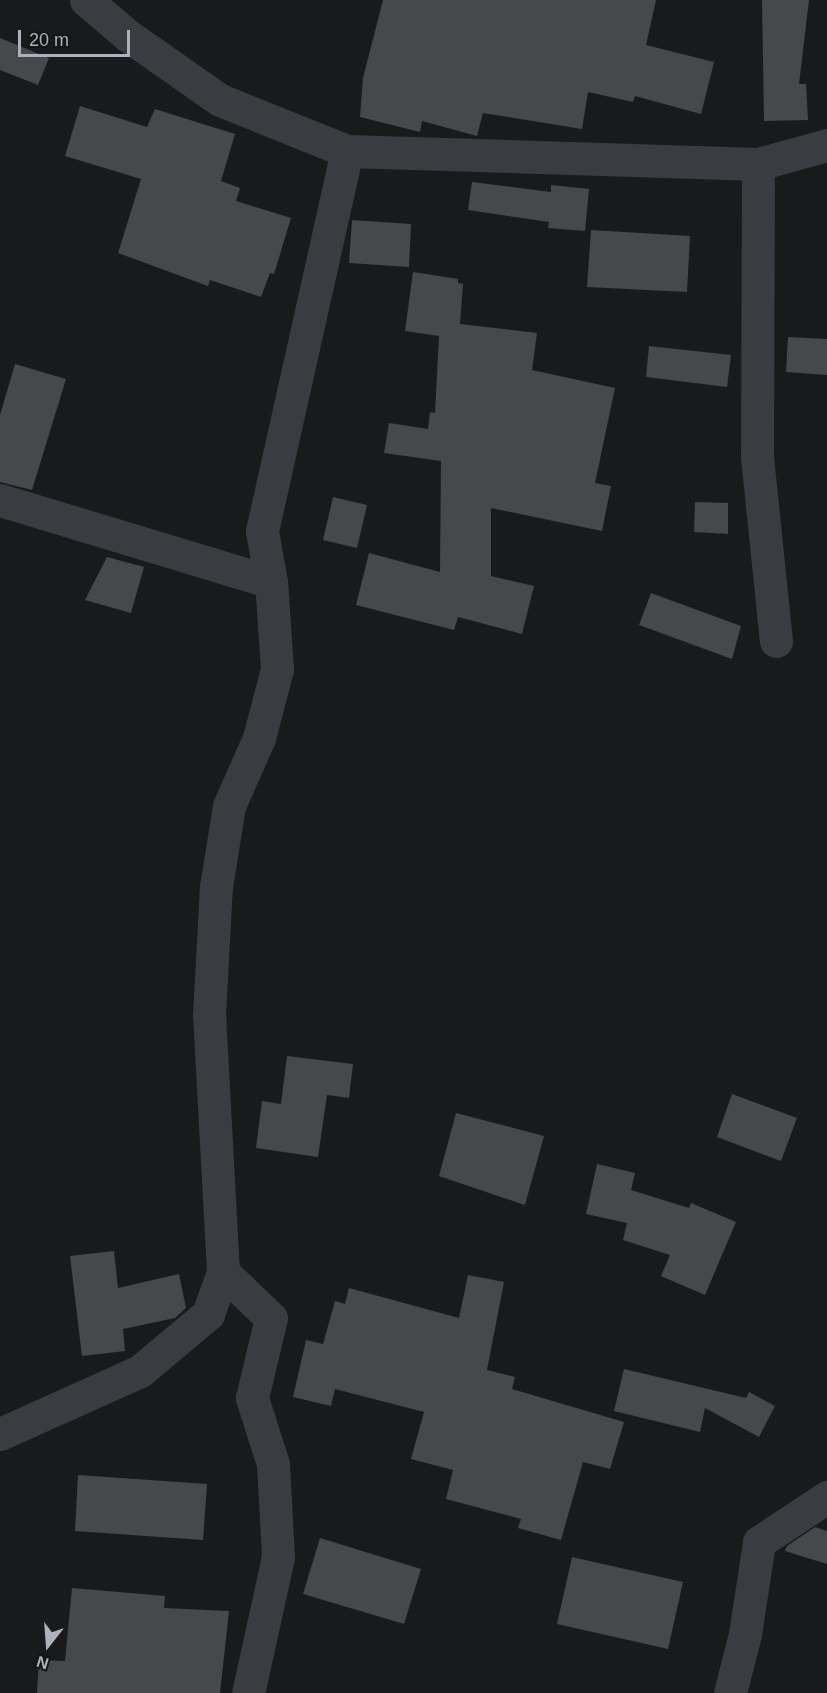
<!DOCTYPE html>
<style>
body{margin:0}
#map{position:relative;width:827px;height:1693px;overflow:hidden;background:#191a1c;font-family:Helvetica,sans-serif}
div>[style]{position:absolute}
.building>*{inset:0;background:#46484c}
.minor>*{height:33px;margin:-16.5px;padding:0 16.5px;transform-origin:16.5px;border-radius:16.5px;background:#3a3c41}
span{translate:-50% -50%;white-space:nowrap;text-align:center;line-height:1.15;-webkit-text-stroke:4.5px #141517;paint-order:stroke}
.north{position:absolute;left:18px;top:1615px;width:60px;height:60px;-webkit-text-stroke:4px #141517;paint-order:stroke;rotate:197deg;font-size:16px;font-weight:700;line-height:24px;text-align:center;color:#acb2bb}
.north::after{content:'';display:block;margin:auto;width:21px;height:27px;background:#acb2bb;clip-path:polygon(50% 0,100% 100%,50% 72%,0 100%)}
.scale{position:absolute;left:18px;top:30px;width:112px;height:27px;box-sizing:border-box;border:3px solid #acb2bb;border-top:0;padding-left:8px;font-size:18px;line-height:21px;white-space:nowrap;color:#acb2bb;-webkit-text-stroke:4px #141517;paint-order:stroke}
</style>
<div id="map">
<div class="building">
<div style="clip-path:polygon(383px 0,656px 0,646px 45px,714px 62px,701px 114px,635px 96px,633px 102px,588px 92px,582px 129px,483px 113px,477px 136px,422px 121px,420px 132px,360px 117px,363px 78px)"></div>
<div style="clip-path:polygon(762px 0,809px 0,799px 84px,806px 84px,808px 120px,764px 121px)"></div>
<div style="clip-path:polygon(0 38px,49px 58px,38px 85px,0 70px)"></div>
<div style="clip-path:polygon(80px 106px,147px 127px,155px 109px,235px 134px,221px 181px,240px 188px,236px 201px,291px 218px,274px 274px,270px 273px,261px 297px,210px 280px,208px 286px,118px 253px,141px 179px,65px 156px)"></div>
<div style="clip-path:polygon(472px 182px,551px 192px,551px 185px,589px 189px,585px 231px,548px 228px,549px 222px,468px 210px)"></div>
<div style="clip-path:polygon(352px 220px,411px 224px,409px 267px,349px 263px)"></div>
<div style="clip-path:polygon(591px 230px,690px 236px,687px 292px,587px 287px)"></div>
<div style="clip-path:polygon(413px 272px,458px 279px,458px 283px,463px 284px,460px 324px,537px 333px,532px 370px,615px 388px,595px 483px,611px 486px,602px 531px,491px 508px,491px 576px,534px 586px,522px 634px,458px 617px,454px 630px,356px 605px,369px 553px,440px 572px,441px 461px,384px 453px,389px 423px,428px 429px,430px 412px,435px 413px,439px 336px,405px 331px)"></div>
<div style="clip-path:polygon(788px 337px,827px 339px,827px 375px,786px 372px)"></div>
<div style="clip-path:polygon(649px 346px,731px 355px,727px 387px,646px 377px)"></div>
<div style="clip-path:polygon(15px 364px,66px 379px,32px 490px,0 482px,0 415px)"></div>
<div style="clip-path:polygon(333px 497px,367px 505px,357px 548px,323px 540px)"></div>
<div style="clip-path:polygon(695px 502px,728px 503px,728px 534px,694px 532px)"></div>
<div style="clip-path:polygon(107px 557px,144px 567px,131px 613px,85px 600px)"></div>
<div style="clip-path:polygon(651px 593px,741px 626px,732px 659px,639px 625px)"></div>
<div style="clip-path:polygon(287px 1056px,353px 1064px,349px 1098px,327px 1095px,318px 1157px,256px 1148px,262px 1101px,281px 1104px)"></div>
<div style="clip-path:polygon(732px 1094px,797px 1118px,781px 1161px,717px 1137px)"></div>
<div style="clip-path:polygon(456px 1113px,544px 1136px,525px 1205px,439px 1176px)"></div>
<div style="clip-path:polygon(597px 1164px,635px 1173px,631px 1190px,689px 1208px,691px 1203px,736px 1222px,705px 1295px,661px 1276px,670px 1255px,623px 1240px,627px 1223px,586px 1214px)"></div>
<div style="clip-path:polygon(114px 1251px,118px 1288px,179px 1274px,186px 1308px,175px 1318px,123px 1329px,125px 1351px,82px 1356px,70px 1256px)"></div>
<div style="clip-path:polygon(468px 1275px,504px 1282px,487px 1370px,515px 1377px,512px 1389px,624px 1422px,610px 1469px,583px 1462px,561px 1540px,518px 1528px,521px 1519px,446px 1499px,453px 1470px,411px 1459px,424px 1412px,335px 1389px,331px 1406px,293px 1397px,306px 1340px,323px 1344px,335px 1301px,345px 1304px,349px 1288px,459px 1318px)"></div>
<div style="clip-path:polygon(624px 1369px,746px 1398px,749px 1392px,775px 1406px,759px 1437px,705px 1408px,700px 1432px,614px 1411px)"></div>
<div style="clip-path:polygon(78px 1475px,207px 1484px,203px 1540px,75px 1531px)"></div>
<div style="clip-path:polygon(815px 1527px,827px 1531px,827px 1564px,785px 1551px,787px 1546px)"></div>
<div style="clip-path:polygon(320px 1538px,421px 1569px,404px 1624px,303px 1594px)"></div>
<div style="clip-path:polygon(572px 1557px,683px 1582px,668px 1649px,557px 1624px)"></div>
<div style="clip-path:polygon(72px 1588px,165px 1596px,164px 1608px,229px 1611px,220px 1693px,37px 1693px,39px 1660px,65px 1661px)"></div>
</div>
<div class="minor">
<div style="left:86px;top:0;width:54px;rotate:40.5deg"></div>
<div style="left:127px;top:35px;width:113px;rotate:35deg"></div>
<div style="left:220px;top:100px;width:137px;rotate:21.9deg"></div>
<div style="left:347px;top:151px;width:411px;rotate:1.8deg"></div>
<div style="left:758px;top:164px;width:72px;rotate:-15.4deg"></div>
<div style="left:758px;top:164px;width:293px;rotate:90.2deg"></div>
<div style="left:757px;top:457px;width:185px;rotate:84.1deg"></div>
<div style="left:0;top:500px;width:283px;rotate:16.8deg"></div>
<div style="left:223px;top:1272px;width:66px;rotate:43.8deg"></div>
<div style="left:271px;top:1318px;width:82px;rotate:103.4deg"></div>
<div style="left:252px;top:1398px;width:69px;rotate:72.3deg"></div>
<div style="left:273px;top:1464px;width:93px;rotate:86.9deg"></div>
<div style="left:278px;top:1557px;width:139px;rotate:102.4deg"></div>
<div style="left:0;top:1434px;width:154px;rotate:-24.2deg"></div>
<div style="left:140px;top:1371px;width:89px;rotate:-40deg"></div>
<div style="left:208px;top:1314px;width:45px;rotate:-70.3deg"></div>
<div style="left:223px;top:1272px;width:257px;rotate:-93.1deg"></div>
<div style="left:209px;top:1015px;width:128px;rotate:-86.9deg"></div>
<div style="left:216px;top:887px;width:82px;rotate:-80.9deg"></div>
<div style="left:229px;top:806px;width:74px;rotate:-66.2deg"></div>
<div style="left:259px;top:738px;width:71px;rotate:-75.4deg"></div>
<div style="left:277px;top:669px;width:87px;rotate:-93.9deg"></div>
<div style="left:271px;top:582px;width:52px;rotate:-100deg"></div>
<div style="left:262px;top:531px;width:389px;rotate:-77.4deg"></div>
<div style="left:730px;top:1693px;width:61px;rotate:-75.7deg"></div>
<div style="left:745px;top:1634px;width:93px;rotate:-81.3deg"></div>
<div style="left:759px;top:1542px;width:82px;rotate:-33.5deg"></div>
</div>
<div class="north">N</div>
<div class="scale">20 m</div>
</div>
